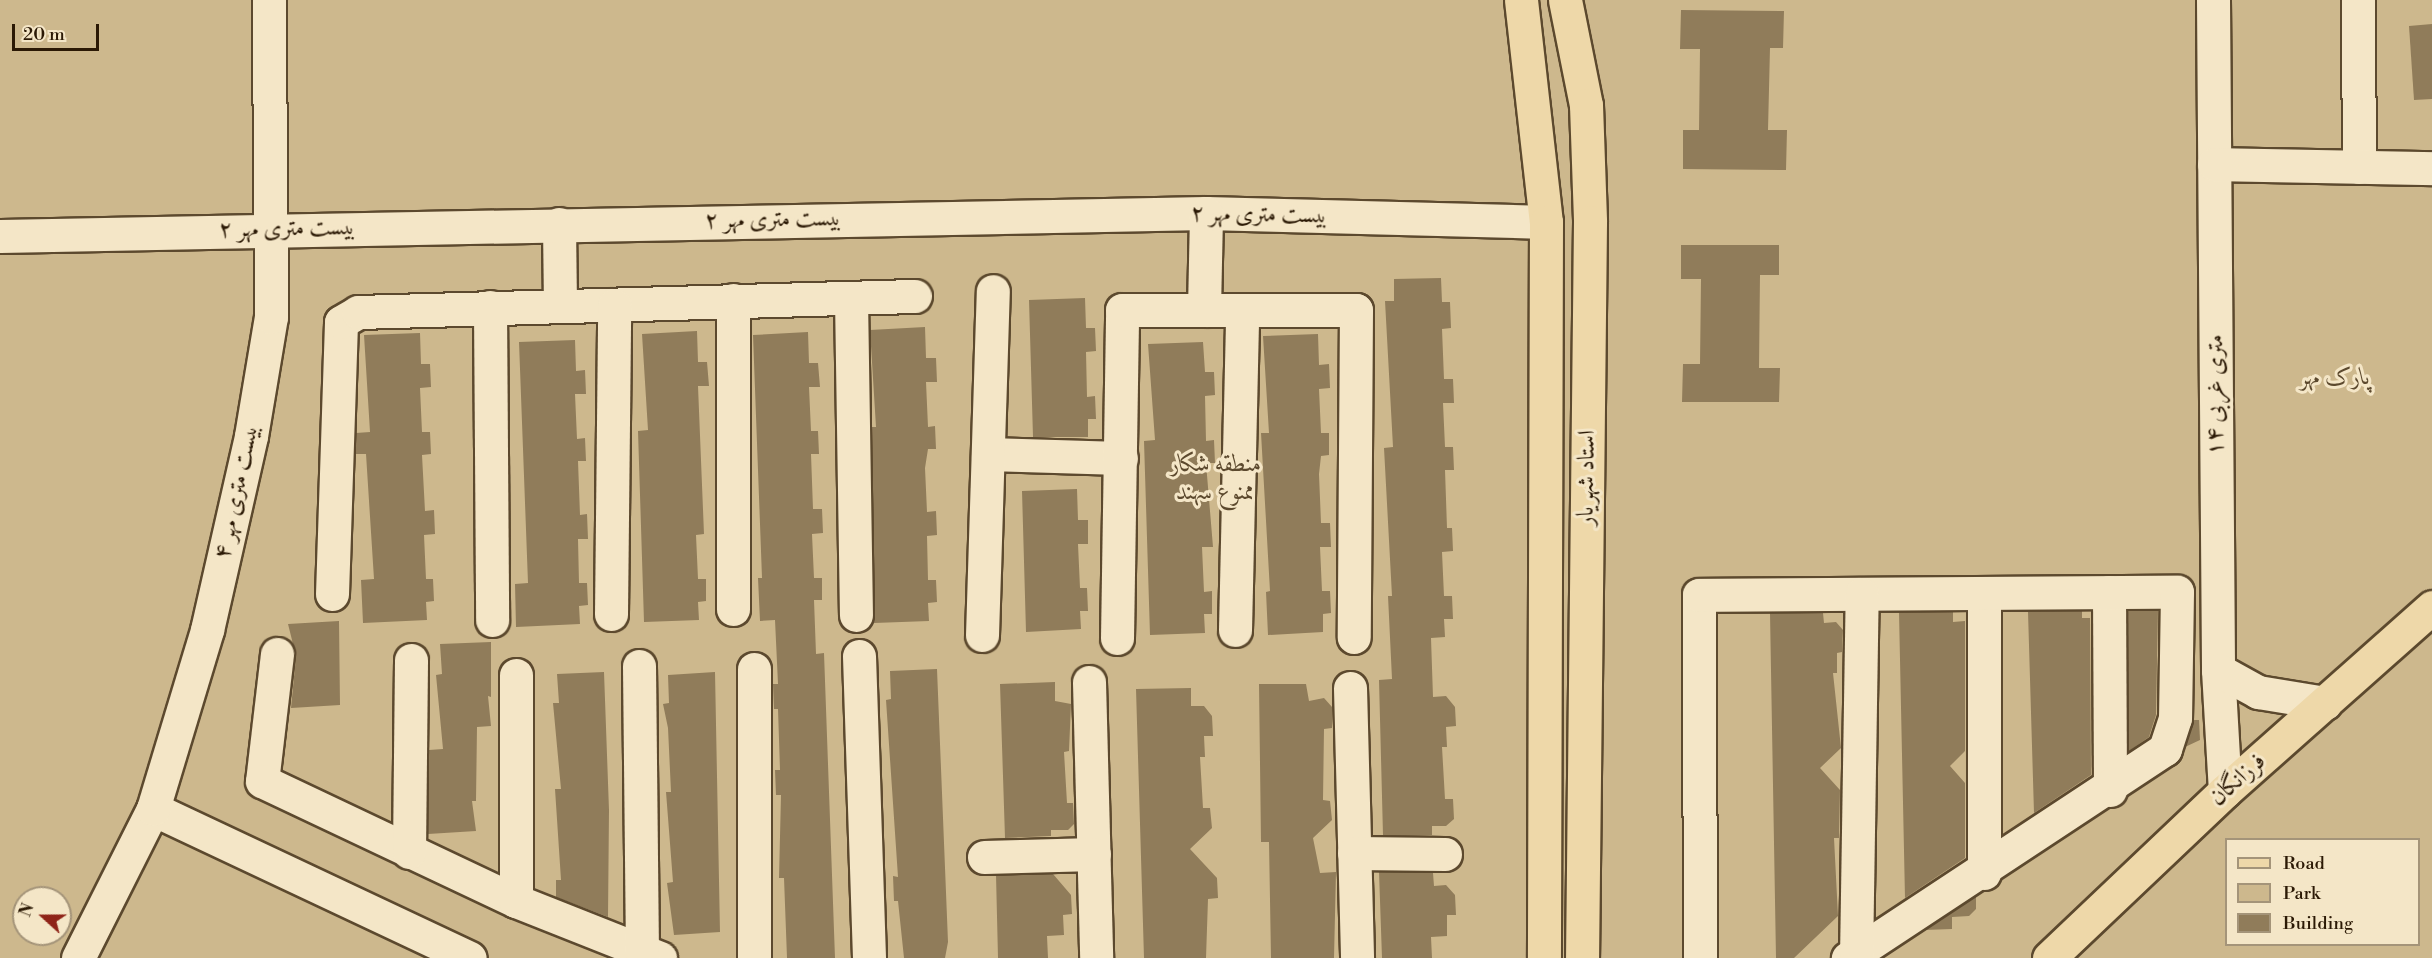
<!DOCTYPE html>
<meta charset="utf-8">
<style>
body{margin:0}
#map{position:relative;width:2432px;height:958px;overflow:hidden;background:#eed8a9;font-family:"Libre Bodoni",Amiri,serif}
div>[style]{position:absolute}
.green>*{inset:0;background:#cdb88d}
.building>*{inset:0;background:#907c5a}
.roads{filter:drop-shadow(2px 0 #5c492e) drop-shadow(-2px 0 #5c492e) drop-shadow(0 2px #5c492e) drop-shadow(0 -2px #5c492e)}
.minor>*{height:33px;margin:-16.5px;padding:0 16.5px;transform-origin:16.5px;border-radius:16.5px;background:#f4e6c7}
.major>*{height:33px;margin:-16.5px;padding:0 16.5px;transform-origin:16.5px;border-radius:16.5px;background:#eed8a9}
span{translate:-50% -50%;white-space:nowrap;text-align:center;line-height:1.15;-webkit-text-stroke:6px #f4e6c7;paint-order:stroke}
.street-label{font-size:24px;color:#2b1905}
.park-label{font-size:24px;color:#5c492e;font-style:italic}
.legend{position:absolute;left:2225px;top:838px;width:195px;height:108px;box-sizing:border-box;background:#f4e6c7;border:2px solid #a49479;margin:0;padding:8px 10px;list-style:none;font-size:18px;color:#2b1905}
.legend li{display:flex;align-items:center;gap:12px;height:30px}
.legend b{width:30px;border:2px solid #a49479}
.north{position:absolute;left:12px;top:886px;width:60px;height:60px;box-sizing:border-box;background:#f4e6c7;border:2px solid #a49479;border-radius:50%;rotate:291deg;font-size:16px;font-weight:700;line-height:24px;text-align:center;color:#2b1905}
.north::after{content:'';display:block;margin:auto;width:21px;height:27px;background:#8f2418;clip-path:polygon(50% 0,100% 100%,50% 72%,0 100%)}
.scale{position:absolute;left:12px;top:24px;width:87px;height:27px;box-sizing:border-box;border:3px solid #2b1905;border-top:0;padding-left:8px;font-size:18px;line-height:21px;white-space:nowrap;color:#2b1905;-webkit-text-stroke:4px #f4e6c7;paint-order:stroke}
</style>
<div id="map">
<div class="green">
<div style="clip-path:polygon(evenodd,0 0,2432px 0,2432px 958px,0 958px,0 0,2226px 840px,2418px 840px,2418px 944px,2226px 944px,2226px 840px,0 0,24px 898px,60px 898px,60px 934px,24px 934px,24px 898px)"></div>
</div>
<div class="building">
<div style="clip-path:polygon(1681px 10px,1784px 11px,1783px 48px,1770px 48px,1768px 130px,1787px 130px,1786px 170px,1683px 169px,1683px 130px,1699px 130px,1700px 49px,1680px 49px)"></div>
<div style="clip-path:polygon(2432px 24px,2432px 99px,2414px 100px,2409px 26px)"></div>
<div style="clip-path:polygon(1681px 245px,1779px 245px,1779px 275px,1760px 275px,1759px 368px,1780px 368px,1779px 402px,1682px 402px,1683px 364px,1700px 364px,1701px 279px,1681px 279px)"></div>
<div style="clip-path:polygon(1441px 278px,1442px 302px,1450px 302px,1451px 328px,1442px 329px,1444px 379px,1453px 379px,1454px 403px,1443px 403px,1445px 447px,1453px 447px,1454px 470px,1445px 470px,1447px 528px,1452px 528px,1453px 551px,1442px 552px,1444px 596px,1452px 596px,1453px 619px,1444px 619px,1445px 637px,1431px 638px,1433px 697px,1446px 696px,1455px 707px,1456px 726px,1446px 727px,1447px 747px,1442px 747px,1445px 799px,1453px 799px,1454px 819px,1446px 826px,1432px 826px,1432px 835px,1383px 835px,1379px 680px,1392px 679px,1388px 596px,1392px 596px,1384px 448px,1393px 447px,1385px 301px,1394px 301px,1394px 279px)"></div>
<div style="clip-path:polygon(1085px 298px,1086px 328px,1095px 328px,1096px 351px,1086px 352px,1087px 397px,1095px 396px,1096px 419px,1088px 419px,1088px 437px,1033px 437px,1029px 300px)"></div>
<div style="clip-path:polygon(925px 327px,926px 358px,936px 358px,937px 382px,926px 382px,928px 427px,935px 426px,936px 449px,928px 449px,925px 468px,927px 512px,936px 511px,937px 535px,927px 536px,928px 580px,936px 580px,937px 602px,928px 603px,929px 621px,874px 623px,872px 427px,876px 427px,870px 330px)"></div>
<div style="clip-path:polygon(697px 331px,698px 362px,707px 362px,709px 386px,698px 386px,704px 534px,696px 535px,698px 579px,706px 579px,706px 601px,698px 602px,699px 620px,644px 622px,638px 431px,648px 430px,642px 334px)"></div>
<div style="clip-path:polygon(808px 332px,809px 363px,818px 363px,820px 387px,809px 387px,811px 431px,818px 431px,819px 454px,811px 454px,813px 509px,822px 509px,823px 533px,812px 534px,814px 578px,822px 578px,822px 600px,814px 600px,816px 654px,824px 653px,835px 958px,787px 958px,784px 878px,779px 878px,781px 795px,776px 795px,775px 770px,780px 770px,778px 709px,774px 709px,773px 684px,778px 684px,775px 620px,760px 621px,758px 578px,762px 578px,753px 335px)"></div>
<div style="clip-path:polygon(420px 333px,421px 364px,430px 364px,431px 387px,420px 388px,422px 432px,430px 432px,431px 454px,422px 455px,425px 511px,434px 510px,435px 534px,424px 535px,426px 579px,433px 579px,434px 601px,426px 602px,427px 620px,363px 623px,361px 580px,374px 579px,366px 454px,355px 454px,356px 433px,370px 432px,364px 335px)"></div>
<div style="clip-path:polygon(1318px 334px,1319px 365px,1329px 364px,1330px 388px,1319px 389px,1321px 433px,1329px 433px,1329px 455px,1321px 456px,1319px 474px,1321px 523px,1330px 523px,1331px 547px,1320px 547px,1322px 591px,1330px 591px,1331px 613px,1323px 614px,1323px 632px,1268px 635px,1266px 592px,1270px 591px,1261px 433px,1269px 433px,1263px 336px)"></div>
<div style="clip-path:polygon(575px 340px,576px 371px,585px 370px,586px 394px,575px 394px,577px 439px,585px 438px,586px 461px,578px 461px,580px 515px,587px 514px,588px 539px,578px 539px,579px 583px,587px 583px,588px 605px,579px 606px,580px 624px,516px 627px,515px 584px,528px 583px,519px 342px)"></div>
<div style="clip-path:polygon(1203px 342px,1205px 372px,1214px 372px,1215px 395px,1205px 396px,1206px 441px,1214px 440px,1215px 463px,1206px 463px,1213px 547px,1202px 547px,1204px 592px,1212px 591px,1212px 614px,1204px 614px,1205px 633px,1150px 635px,1144px 441px,1155px 440px,1148px 344px)"></div>
<div style="clip-path:polygon(1077px 489px,1078px 520px,1088px 520px,1088px 544px,1078px 544px,1080px 588px,1087px 588px,1088px 611px,1080px 611px,1081px 629px,1026px 632px,1022px 491px)"></div>
<div style="clip-path:polygon(2082px 611px,2082px 618px,2090px 618px,2091px 775px,2034px 813px,2028px 612px)"></div>
<div style="clip-path:polygon(2128px 611px,2158px 611px,2156px 715px,2149px 737px,2129px 751px)"></div>
<div style="clip-path:polygon(1899px 612px,1953px 612px,1953px 622px,1965px 621px,1965px 751px,1950px 766px,1965px 783px,1965px 858px,1905px 898px)"></div>
<div style="clip-path:polygon(1770px 613px,1823px 613px,1824px 623px,1836px 622px,1843px 630px,1842px 652px,1837px 653px,1837px 673px,1833px 673px,1841px 748px,1820px 768px,1840px 790px,1839px 838px,1834px 838px,1838px 916px,1794px 958px,1776px 958px)"></div>
<div style="clip-path:polygon(339px 621px,340px 705px,291px 708px,296px 656px,288px 624px)"></div>
<div style="clip-path:polygon(491px 642px,491px 697px,488px 696px,491px 726px,477px 727px,476px 801px,472px 801px,476px 831px,428px 834px,429px 750px,443px 749px,436px 675px,442px 674px,440px 644px)"></div>
<div style="clip-path:polygon(937px 669px,948px 942px,945px 958px,904px 958px,898px 901px,894px 901px,893px 876px,898px 877px,886px 700px,891px 699px,890px 671px)"></div>
<div style="clip-path:polygon(604px 672px,609px 810px,608px 917px,556px 897px,556px 880px,561px 880px,555px 789px,561px 789px,553px 703px,559px 703px,557px 674px)"></div>
<div style="clip-path:polygon(715px 672px,720px 932px,674px 935px,667px 883px,673px 882px,666px 792px,671px 792px,668px 728px,663px 704px,669px 703px,668px 675px)"></div>
<div style="clip-path:polygon(1055px 682px,1055px 701px,1071px 704px,1069px 751px,1064px 752px,1067px 803px,1073px 803px,1074px 824px,1068px 830px,1051px 830px,1051px 836px,1005px 838px,1000px 684px)"></div>
<div style="clip-path:polygon(1259px 684px,1306px 684px,1309px 701px,1324px 698px,1332px 707px,1332px 728px,1324px 729px,1323px 800px,1330px 801px,1332px 820px,1313px 838px,1320px 873px,1336px 872px,1334px 958px,1271px 958px,1269px 842px,1261px 842px)"></div>
<div style="clip-path:polygon(1191px 688px,1191px 706px,1204px 706px,1212px 716px,1213px 736px,1204px 736px,1205px 757px,1200px 757px,1203px 808px,1210px 808px,1212px 828px,1190px 849px,1217px 878px,1218px 898px,1208px 899px,1206px 958px,1144px 958px,1136px 689px)"></div>
<div style="clip-path:polygon(2193px 720px,2199px 720px,2200px 740px,2185px 747px)"></div>
<div style="clip-path:polygon(1379px 872px,1433px 873px,1434px 886px,1446px 885px,1455px 895px,1456px 915px,1447px 915px,1447px 936px,1431px 937px,1432px 958px,1382px 958px)"></div>
<div style="clip-path:polygon(1053px 874px,1071px 895px,1072px 914px,1063px 915px,1064px 935px,1047px 936px,1048px 958px,998px 958px,996px 875px)"></div>
<div style="clip-path:polygon(1976px 896px,1976px 909px,1969px 916px,1952px 917px,1952px 929px,1924px 930px)"></div>
</div>
<div class="roads">
<div class="minor">
<div style="left:2213px;top:0;width:670px;rotate:89.57deg"></div>
<div style="left:2218px;top:670px;width:121px;rotate:86.7deg"></div>
<div style="left:2358px;top:0;width:167px;rotate:89.7deg"></div>
<div style="left:2214px;top:164px;width:218px;rotate:1.1deg"></div>
<div style="left:559px;top:224px;width:80px;rotate:89.3deg"></div>
<div style="left:0;top:236px;width:1206px;rotate:-1.09deg"></div>
<div style="left:1206px;top:213px;width:340px;rotate:1.5deg"></div>
<div style="left:851px;top:298px;width:317px;rotate:89.1deg"></div>
<div style="left:490px;top:307px;width:313px;rotate:89.6deg"></div>
<div style="left:1204px;top:310px;width:97px;rotate:-88.8deg"></div>
<div style="left:988px;top:454px;width:133px;rotate:1.7deg"></div>
<div style="left:2109px;top:592px;width:198px;rotate:89.7deg"></div>
<div style="left:332px;top:594px;width:272px;rotate:-88.1deg"></div>
<div style="left:341px;top:322px;width:20px;rotate:-30deg"></div>
<div style="left:358px;top:312px;width:557px;rotate:-1.65deg"></div>
<div style="left:733px;top:609px;width:309px;rotate:-90deg"></div>
<div style="left:611px;top:614px;width:309px;rotate:-89.4deg"></div>
<div style="left:1235px;top:630px;width:320px;rotate:-88.7deg"></div>
<div style="left:982px;top:635px;width:344px;rotate:-88.2deg"></div>
<div style="left:1117px;top:638px;width:328px;rotate:-89.1deg"></div>
<div style="left:1122px;top:310px;width:234px"></div>
<div style="left:1356px;top:310px;width:327px;rotate:90.4deg"></div>
<div style="left:277px;top:654px;width:128px;rotate:96.7deg"></div>
<div style="left:262px;top:781px;width:281px;rotate:25.3deg"></div>
<div style="left:516px;top:901px;width:155px;rotate:21.6deg"></div>
<div style="left:859px;top:656px;width:302px;rotate:88.1deg"></div>
<div style="left:639px;top:666px;width:292px;rotate:89.4deg"></div>
<div style="left:754px;top:669px;width:289px;rotate:90deg"></div>
<div style="left:2218px;top:670px;width:46px;rotate:28.8deg"></div>
<div style="left:2258px;top:692px;width:68px;rotate:9.3deg"></div>
<div style="left:1089px;top:682px;width:276px;rotate:88.5deg"></div>
<div style="left:1350px;top:688px;width:270px;rotate:88.5deg"></div>
<div style="left:153px;top:809px;width:350px;rotate:25.2deg"></div>
<div style="left:409px;top:852px;width:192px;rotate:-89.4deg"></div>
<div style="left:1354px;top:853px;width:91px;rotate:0.6deg"></div>
<div style="left:984px;top:857px;width:110px;rotate:-1.6deg"></div>
<div style="left:1984px;top:873px;width:280px;rotate:-90deg"></div>
<div style="left:516px;top:901px;width:226px;rotate:-90deg"></div>
<div style="left:78px;top:958px;width:167px;rotate:-63.3deg"></div>
<div style="left:153px;top:809px;width:187px;rotate:-73.2deg"></div>
<div style="left:207px;top:630px;width:199px;rotate:-77.2deg"></div>
<div style="left:251px;top:436px;width:121px;rotate:-80.5deg"></div>
<div style="left:271px;top:317px;width:317px;rotate:-90.4deg"></div>
<div style="left:1700px;top:958px;width:363px;rotate:-90.2deg"></div>
<div style="left:1699px;top:595px;width:478px;rotate:-0.4deg"></div>
<div style="left:2177px;top:592px;width:126px;rotate:90.9deg"></div>
<div style="left:2175px;top:718px;width:33px;rotate:108deg"></div>
<div style="left:2165px;top:749px;width:380px;rotate:146.6deg"></div>
<div style="left:1856px;top:958px;width:364px;rotate:-89.1deg"></div>
</div>
<div class="major">
<div style="left:1521px;top:0;width:223px;rotate:83.6deg"></div>
<div style="left:1546px;top:222px;width:736px;rotate:90.16deg"></div>
<div style="left:1565px;top:0;width:107px;rotate:78.7deg"></div>
<div style="left:1586px;top:105px;width:117px;rotate:88deg"></div>
<div style="left:1590px;top:222px;width:736px;rotate:90.62deg"></div>
<div style="left:2049px;top:958px;width:243px;rotate:-43.5deg"></div>
<div style="left:2225px;top:791px;width:277px;rotate:-41.6deg"></div>
</div>
</div>
<div class="street-label">
<span style="left:1259px;top:215px;rotate:1deg">بیست متری مهر ۲</span>
<span style="left:773px;top:220px;rotate:-1deg">بیست متری مهر ۲</span>
<span style="left:287px;top:229px;rotate:-1deg">بیست متری مهر ۲</span>
<span style="left:2216px;top:395px;rotate:-90deg">۱۴ متری غربی</span>
<span style="left:1587px;top:478px;rotate:-89deg">استاد شهریار</span>
<span style="left:237px;top:492px;rotate:-78deg">بیست متری مهر ۴</span>
<span style="left:2238px;top:780px;rotate:-42deg">فرزانگان</span>
</div>
<div class="park-label">
<span style="left:2335px;top:378px">پارک مهر</span>
<span style="left:1216px;top:479px">منطقه شکار<br>ممنوع سهند</span>
</div>
<ul class="legend">
<li><b style="height:8px;background:#eed8a9"></b>Road</li>
<li><b style="height:16px;background:#cdb88d"></b>Park</li>
<li><b style="height:16px;background:#907c5a"></b>Building</li>
</ul>
<div class="north">N</div>
<div class="scale">20 m</div>
</div>
